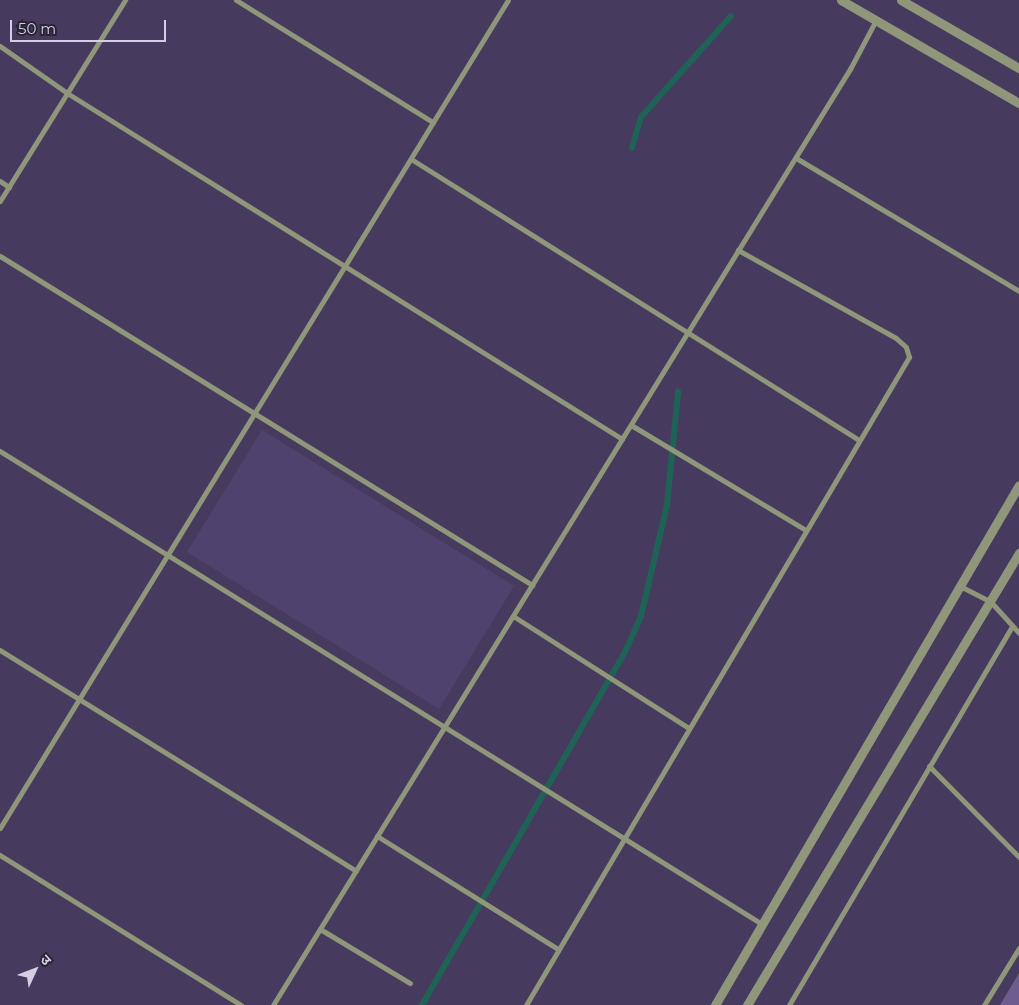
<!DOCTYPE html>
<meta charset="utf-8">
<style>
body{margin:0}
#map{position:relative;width:1019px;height:1005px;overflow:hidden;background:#463b5f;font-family:Montserrat,"Noto Sans Devanagari",sans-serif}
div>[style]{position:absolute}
.built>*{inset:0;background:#50426e}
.green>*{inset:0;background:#6c5d8e}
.stream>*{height:6px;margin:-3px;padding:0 3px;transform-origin:3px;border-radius:3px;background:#1e6355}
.minor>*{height:5px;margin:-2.5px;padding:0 2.5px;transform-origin:2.5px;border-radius:2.5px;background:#90967a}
.tertiary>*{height:9px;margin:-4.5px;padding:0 4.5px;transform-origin:4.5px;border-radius:4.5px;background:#90967a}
span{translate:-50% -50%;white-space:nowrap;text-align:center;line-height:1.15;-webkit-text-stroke:4.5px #2a2536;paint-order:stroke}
.north{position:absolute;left:10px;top:945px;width:50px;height:50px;-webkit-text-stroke:4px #2a2536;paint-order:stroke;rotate:47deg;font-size:14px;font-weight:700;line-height:20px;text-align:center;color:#d4cee4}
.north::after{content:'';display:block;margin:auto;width:18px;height:22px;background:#d4cee4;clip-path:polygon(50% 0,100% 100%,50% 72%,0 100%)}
.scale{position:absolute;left:10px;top:20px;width:156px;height:22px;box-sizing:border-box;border:2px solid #d4cee4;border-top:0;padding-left:6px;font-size:15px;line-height:18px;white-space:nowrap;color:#d4cee4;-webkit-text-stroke:4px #2a2536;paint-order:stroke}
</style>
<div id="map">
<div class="built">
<div style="clip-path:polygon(262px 430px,514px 586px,439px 709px,187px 552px)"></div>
</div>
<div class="green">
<div style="clip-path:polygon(1019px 973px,1019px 1005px,1000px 1005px)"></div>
</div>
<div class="stream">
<div style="left:632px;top:148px;width:32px;rotate:-74deg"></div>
<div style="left:641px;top:117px;width:135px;rotate:-48.3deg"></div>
<div style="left:422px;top:1005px;width:407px;rotate:-60.1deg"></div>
<div style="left:625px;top:652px;width:39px;rotate:-66deg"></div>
<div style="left:641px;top:616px;width:114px;rotate:-76.8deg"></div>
<div style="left:667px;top:505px;width:114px;rotate:-84.4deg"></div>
</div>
<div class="minor">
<div style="left:236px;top:0;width:232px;rotate:31.8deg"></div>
<div style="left:0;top:46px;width:82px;rotate:35deg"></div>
<div style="left:67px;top:93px;width:654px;rotate:31.94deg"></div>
<div style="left:796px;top:158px;width:260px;rotate:30.8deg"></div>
<div style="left:411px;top:159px;width:529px;rotate:32.1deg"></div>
<div style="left:0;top:181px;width:11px;rotate:34deg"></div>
<div style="left:0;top:201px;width:237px;rotate:-58.1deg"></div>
<div style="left:0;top:256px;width:626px;rotate:31.73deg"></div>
<div style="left:631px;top:425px;width:204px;rotate:31deg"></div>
<div style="left:0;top:451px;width:897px;rotate:31.83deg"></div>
<div style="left:960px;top:586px;width:34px;rotate:27deg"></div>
<div style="left:990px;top:601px;width:43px;rotate:47.8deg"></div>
<div style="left:513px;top:616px;width:209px;rotate:32.5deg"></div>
<div style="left:0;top:650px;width:419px;rotate:31.8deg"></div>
<div style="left:929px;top:766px;width:128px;rotate:45.3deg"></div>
<div style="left:0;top:828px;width:971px;rotate:-58.47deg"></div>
<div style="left:377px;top:836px;width:213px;rotate:32deg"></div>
<div style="left:0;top:855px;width:284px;rotate:31.9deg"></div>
<div style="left:320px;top:929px;width:105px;rotate:31deg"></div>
<div style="left:273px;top:1005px;width:1100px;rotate:-58.35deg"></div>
<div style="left:850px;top:69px;width:55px;rotate:-62deg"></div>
<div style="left:526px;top:1005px;width:753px;rotate:-59.41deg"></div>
<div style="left:909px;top:357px;width:10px;rotate:-107deg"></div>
<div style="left:906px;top:347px;width:13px;rotate:-138deg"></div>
<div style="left:896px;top:338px;width:181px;rotate:-150.9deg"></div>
<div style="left:789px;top:1005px;width:440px;rotate:-59.5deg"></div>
<div style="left:984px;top:1005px;width:67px;rotate:-58.4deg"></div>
</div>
<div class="tertiary">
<div style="left:841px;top:0;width:206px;rotate:30.1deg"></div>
<div style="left:901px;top:0;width:136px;rotate:30deg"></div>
<div style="left:715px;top:1005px;width:602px;rotate:-59.69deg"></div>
<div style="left:747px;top:1005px;width:528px;rotate:-58.96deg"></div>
</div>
<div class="north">उ</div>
<div class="scale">50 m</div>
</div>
